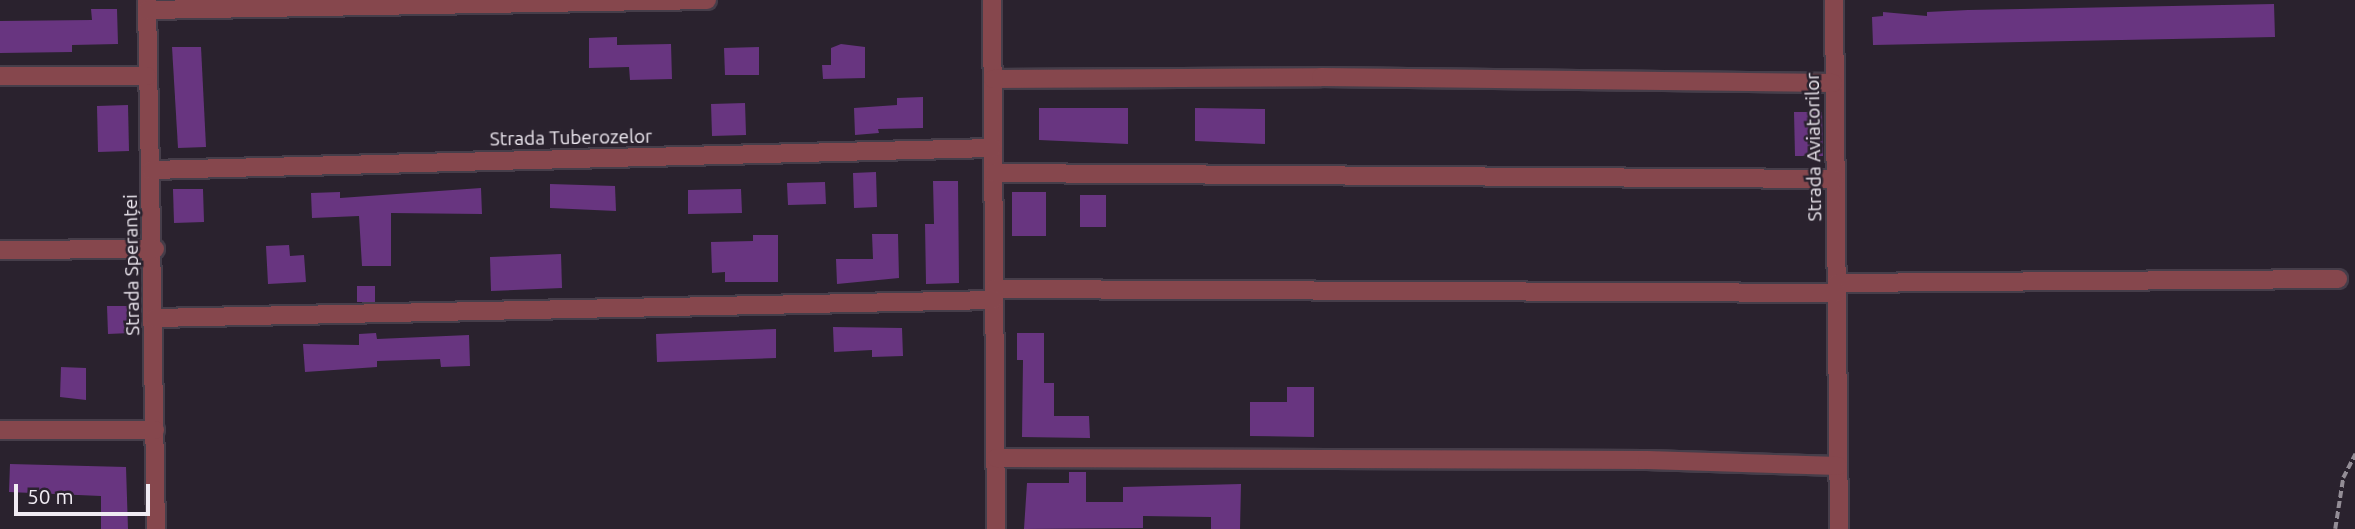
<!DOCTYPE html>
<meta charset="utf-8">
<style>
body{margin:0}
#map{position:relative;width:2355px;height:529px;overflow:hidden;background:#2a222e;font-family:Ubuntu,sans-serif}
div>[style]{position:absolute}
.building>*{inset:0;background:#683580}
.path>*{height:3.5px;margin-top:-1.75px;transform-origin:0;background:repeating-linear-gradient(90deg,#938d96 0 7px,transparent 0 10.5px)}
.roads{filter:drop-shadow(2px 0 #463e4a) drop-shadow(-2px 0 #463e4a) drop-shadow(0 2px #463e4a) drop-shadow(0 -2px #463e4a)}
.street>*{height:18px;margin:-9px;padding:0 9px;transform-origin:9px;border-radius:9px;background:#86474d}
span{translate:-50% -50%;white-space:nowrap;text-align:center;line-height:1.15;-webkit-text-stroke:5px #2a222e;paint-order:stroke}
.street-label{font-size:19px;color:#f0ebf3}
.scale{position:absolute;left:14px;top:484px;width:136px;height:32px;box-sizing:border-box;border:4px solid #f0ebf3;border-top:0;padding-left:9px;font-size:21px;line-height:24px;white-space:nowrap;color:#f0ebf3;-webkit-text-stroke:5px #2a222e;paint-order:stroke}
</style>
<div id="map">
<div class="building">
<div style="clip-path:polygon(2274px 4px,2275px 37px,1873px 45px,1872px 17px,1883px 16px,1883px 12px,1927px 16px,1927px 12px,1968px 10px)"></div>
<div style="clip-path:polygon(91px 9px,117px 9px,118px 44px,72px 45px,72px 52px,0 53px,0 21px,92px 20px)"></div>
<div style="clip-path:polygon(617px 37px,617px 45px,671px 44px,672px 79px,630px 80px,629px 67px,589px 68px,589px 38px)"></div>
<div style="clip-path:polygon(841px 44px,865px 47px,865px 78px,823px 79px,822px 65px,831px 65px,831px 48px)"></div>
<div style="clip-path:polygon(172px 47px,201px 47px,206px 147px,178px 148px)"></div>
<div style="clip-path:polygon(759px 47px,759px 75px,725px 75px,724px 48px)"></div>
<div style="clip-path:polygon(923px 97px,923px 128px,878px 129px,879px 133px,855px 135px,854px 108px,897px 105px,897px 98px)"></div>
<div style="clip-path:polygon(745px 103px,746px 135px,712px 136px,711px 104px)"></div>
<div style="clip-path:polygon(128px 105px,129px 151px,98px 152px,97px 106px)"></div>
<div style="clip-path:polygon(1039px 108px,1128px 108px,1128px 144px,1039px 140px)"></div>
<div style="clip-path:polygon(1195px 108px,1265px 109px,1265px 144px,1195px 141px)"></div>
<div style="clip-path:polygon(1794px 112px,1822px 112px,1823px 156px,1795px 156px)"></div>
<div style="clip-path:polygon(876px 172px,877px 207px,854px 208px,853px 173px)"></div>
<div style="clip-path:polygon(933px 181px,958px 181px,959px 283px,926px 284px,925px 224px,934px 224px)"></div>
<div style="clip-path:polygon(825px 182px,826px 204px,788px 205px,787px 183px)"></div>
<div style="clip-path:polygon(550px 184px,615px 186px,616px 211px,550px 208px)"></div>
<div style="clip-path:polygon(481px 188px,482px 214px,391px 213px,391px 266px,362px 266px,359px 216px,312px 218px,311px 193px,340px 192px,340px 198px)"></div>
<div style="clip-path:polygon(173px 189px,203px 189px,204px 222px,174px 223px)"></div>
<div style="clip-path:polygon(741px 189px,742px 213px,688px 214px,688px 190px)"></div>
<div style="clip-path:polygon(1012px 192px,1046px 192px,1046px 236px,1012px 236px)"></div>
<div style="clip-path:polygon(1080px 195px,1106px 195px,1106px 227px,1080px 227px)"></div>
<div style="clip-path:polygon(872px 234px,898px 234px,899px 278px,837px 284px,836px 259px,873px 259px)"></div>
<div style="clip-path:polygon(753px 235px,778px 235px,778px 282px,725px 282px,725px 272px,712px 273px,711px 242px,753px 241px)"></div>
<div style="clip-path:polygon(289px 245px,290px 256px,304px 255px,306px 282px,268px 284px,266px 246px)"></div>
<div style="clip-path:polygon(561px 254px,562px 288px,491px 291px,490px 257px)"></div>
<div style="clip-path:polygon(357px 286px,375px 286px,375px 302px,357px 302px)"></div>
<div style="clip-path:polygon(107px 306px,130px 306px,130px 333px,108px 334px)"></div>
<div style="clip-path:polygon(833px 327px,902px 328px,903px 356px,872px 357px,872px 350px,834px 352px)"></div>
<div style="clip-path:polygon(776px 329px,776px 358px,657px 362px,656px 334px)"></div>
<div style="clip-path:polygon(376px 333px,377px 339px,469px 335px,470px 366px,441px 367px,440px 359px,377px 361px,377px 367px,305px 372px,303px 344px,359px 345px,359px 334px)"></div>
<div style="clip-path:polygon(1017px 333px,1044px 333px,1044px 383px,1054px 383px,1054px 416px,1089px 416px,1090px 438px,1022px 437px,1023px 360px,1017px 360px)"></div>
<div style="clip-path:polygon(61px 367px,86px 368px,86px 400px,60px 397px)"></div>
<div style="clip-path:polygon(1287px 387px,1314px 387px,1314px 437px,1250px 436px,1250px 402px,1287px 402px)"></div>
<div style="clip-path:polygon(10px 464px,126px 467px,128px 529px,101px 529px,101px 496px,9px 492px)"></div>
<div style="clip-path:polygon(1069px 472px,1086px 472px,1086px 502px,1123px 502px,1123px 487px,1241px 484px,1240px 529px,1211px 529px,1211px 517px,1143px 516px,1143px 528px,1024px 529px,1027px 483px,1069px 483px)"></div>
</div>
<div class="path">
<div style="left:2335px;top:529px;width:52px;rotate:-81.1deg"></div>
<div style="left:2343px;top:478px;width:27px;rotate:-63deg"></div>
</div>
<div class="roads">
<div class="street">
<div style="left:147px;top:0;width:529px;rotate:89.03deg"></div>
<div style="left:992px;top:0;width:529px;rotate:89.57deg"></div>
<div style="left:1834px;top:0;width:529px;rotate:89.46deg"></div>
<div style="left:147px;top:10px;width:560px;rotate:-1.02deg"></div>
<div style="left:0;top:76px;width:147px"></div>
<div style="left:993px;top:79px;width:328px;rotate:-0.3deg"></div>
<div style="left:1321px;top:77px;width:512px;rotate:0.67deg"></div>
<div style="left:151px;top:170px;width:842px;rotate:-1.5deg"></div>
<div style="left:994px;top:173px;width:841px;rotate:0.41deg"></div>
<div style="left:0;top:250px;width:155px;rotate:-0.4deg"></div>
<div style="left:1837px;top:283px;width:501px;rotate:-0.46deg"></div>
<div style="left:994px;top:289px;width:843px;rotate:0.27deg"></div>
<div style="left:155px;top:318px;width:839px;rotate:-1.23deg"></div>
<div style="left:0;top:430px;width:155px"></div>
<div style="left:996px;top:458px;width:651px;rotate:0.18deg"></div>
<div style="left:1647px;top:460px;width:191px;rotate:1.8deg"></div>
</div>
</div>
<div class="street-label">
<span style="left:571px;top:138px;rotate:-1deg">Strada Tuberozelor</span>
<span style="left:1814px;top:147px;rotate:-91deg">Strada Aviatorilor</span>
<span style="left:132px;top:265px;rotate:-91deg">Strada Speranței</span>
</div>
<div class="scale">50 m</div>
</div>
